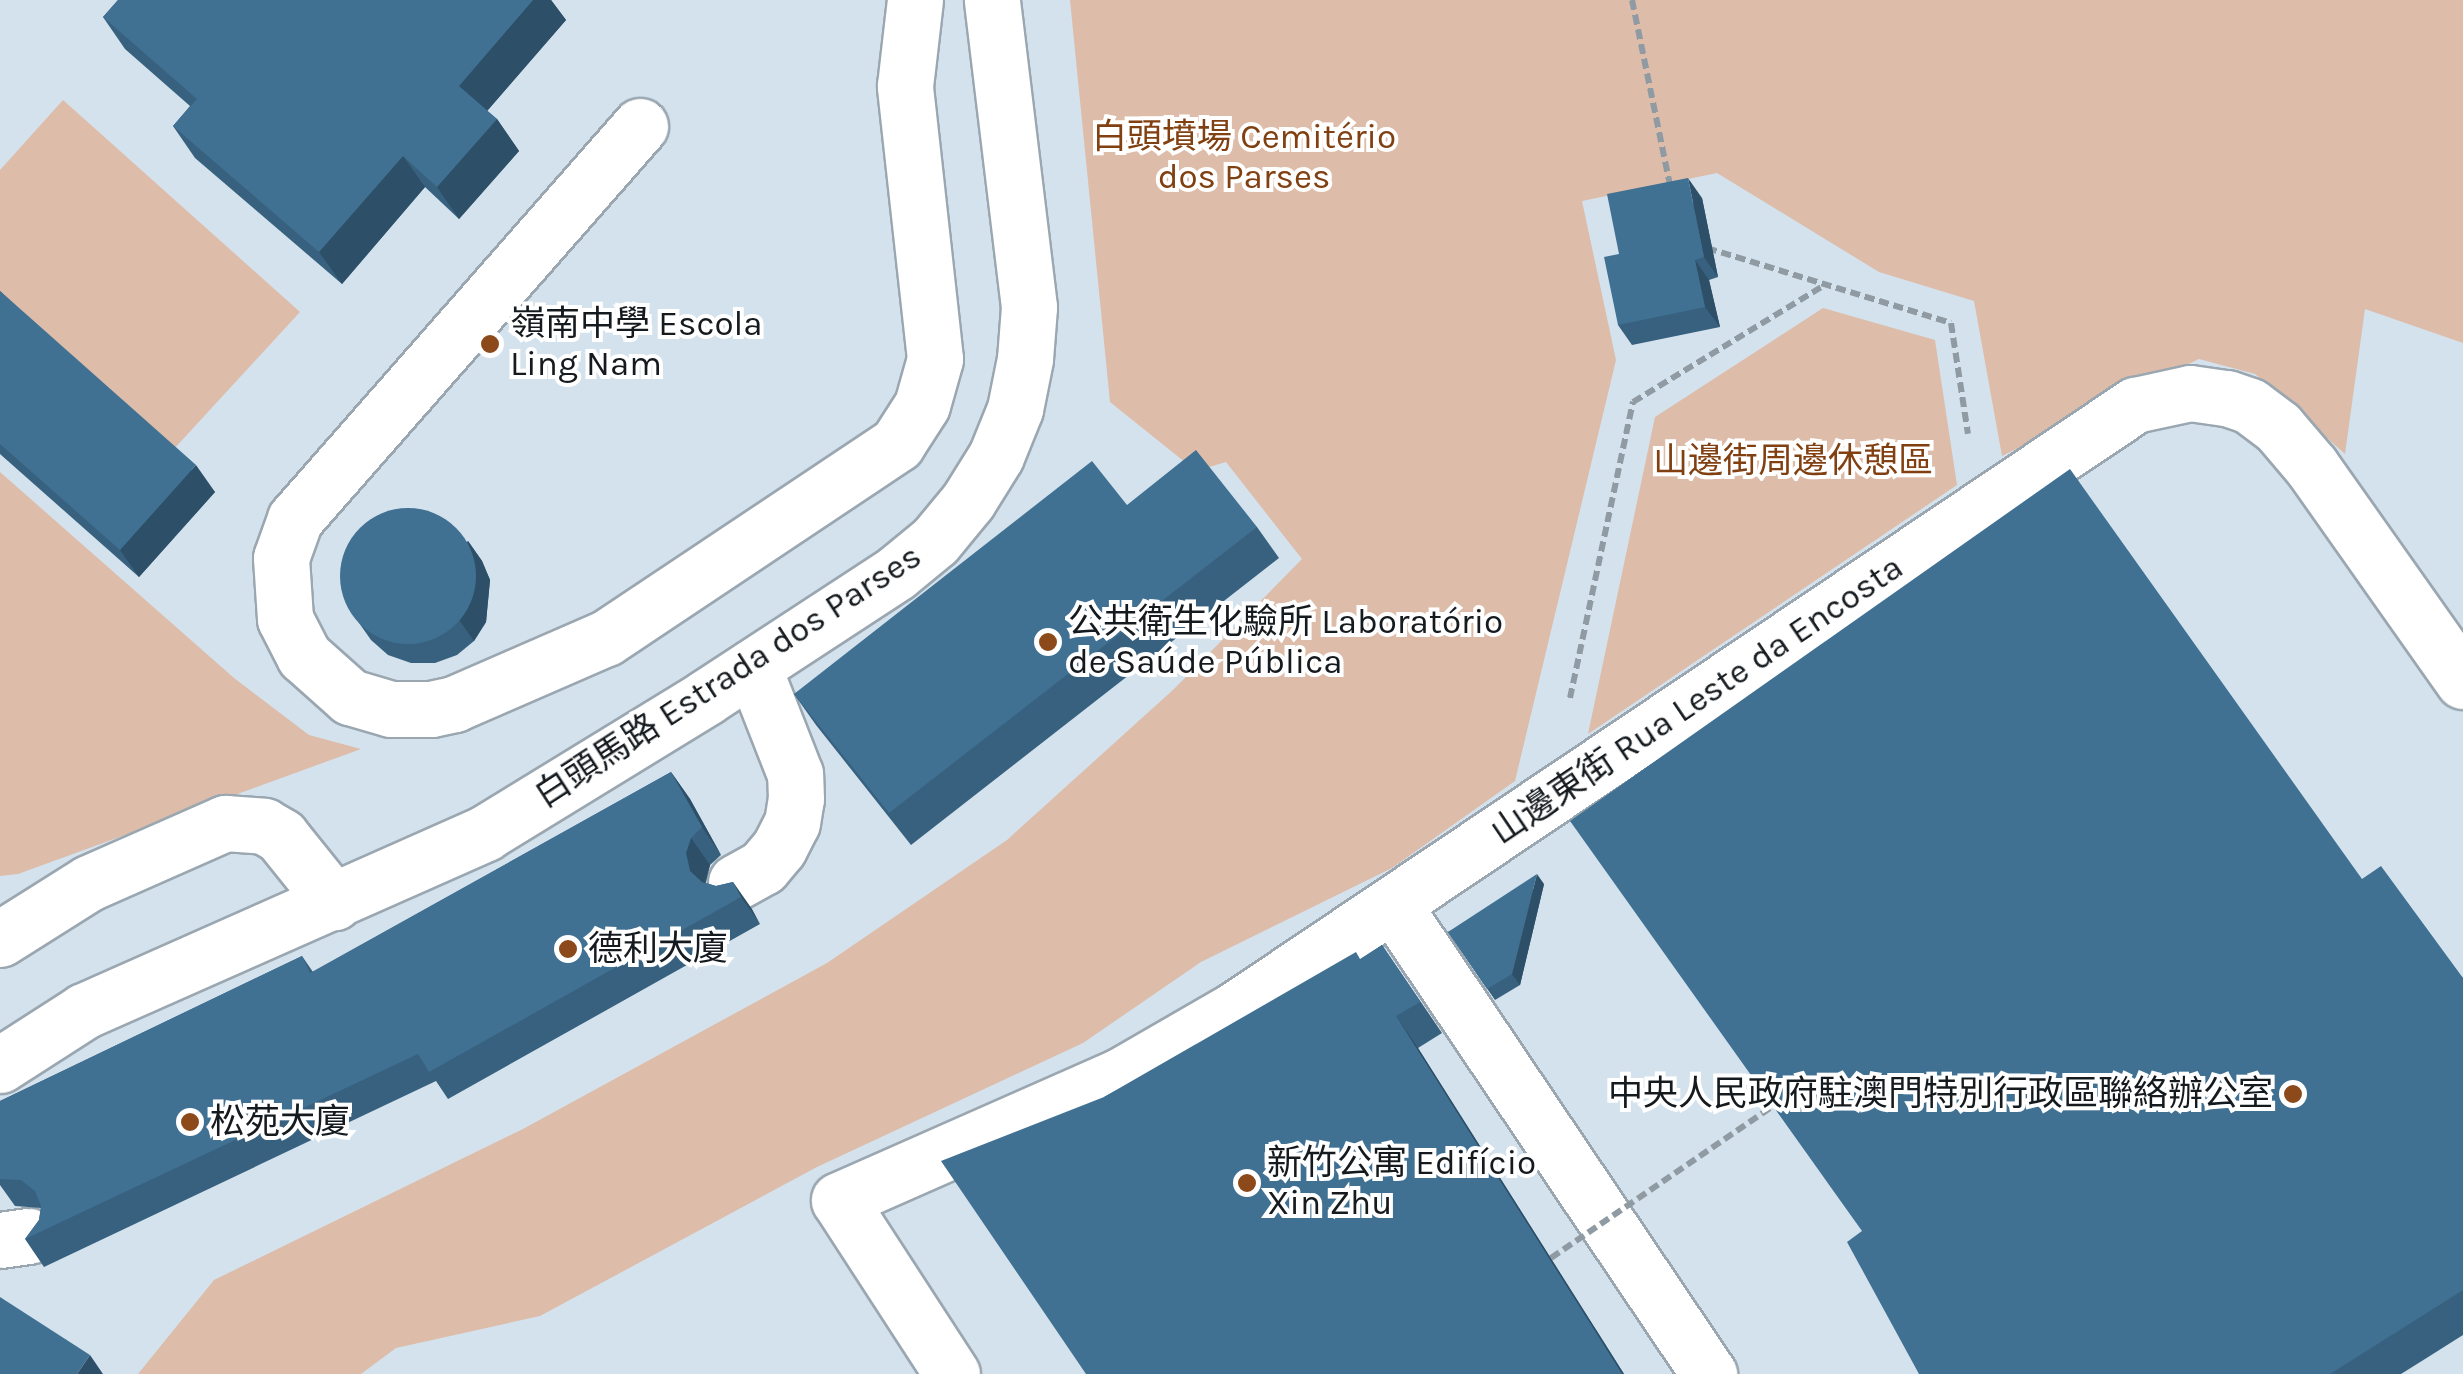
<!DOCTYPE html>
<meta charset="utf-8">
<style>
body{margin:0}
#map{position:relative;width:2463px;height:1374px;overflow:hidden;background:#d4e2ed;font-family:Karla,"Noto Sans SC",sans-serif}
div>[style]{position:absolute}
.green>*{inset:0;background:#ddbca9}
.path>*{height:6px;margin-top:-3px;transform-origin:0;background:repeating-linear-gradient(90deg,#8f9aa2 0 10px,transparent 0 15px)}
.roads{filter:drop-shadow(2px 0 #9aa7b1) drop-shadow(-2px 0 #9aa7b1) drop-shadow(0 2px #9aa7b1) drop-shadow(0 -2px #9aa7b1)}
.minor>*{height:55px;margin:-27.5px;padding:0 27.5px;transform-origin:27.5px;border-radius:27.5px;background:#fff}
.path-bridge>*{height:6px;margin-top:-3px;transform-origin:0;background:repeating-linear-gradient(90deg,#8f9aa2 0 10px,transparent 0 15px)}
.wall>*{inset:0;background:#37617e}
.shaded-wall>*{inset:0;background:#2d4f67}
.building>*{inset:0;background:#407193}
.round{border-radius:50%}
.dots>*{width:28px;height:28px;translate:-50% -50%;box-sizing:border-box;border:5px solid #fff;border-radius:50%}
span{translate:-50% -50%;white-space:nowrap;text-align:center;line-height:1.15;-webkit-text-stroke:8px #fff;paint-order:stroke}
.park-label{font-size:35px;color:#814011}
.poi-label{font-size:35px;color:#151a1e}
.left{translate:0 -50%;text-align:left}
.right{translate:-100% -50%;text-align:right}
.street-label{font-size:35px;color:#151a1e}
</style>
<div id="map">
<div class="green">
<div style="clip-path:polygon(1070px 0,2463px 0,2463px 343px,2365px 309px,2345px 454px,2255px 374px,2199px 359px,2002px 456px,1974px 301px,1879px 272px,1717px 173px,1582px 201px,1616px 360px,1515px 781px,1392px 868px,1201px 962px,1083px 1043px,817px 1167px,540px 1316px,396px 1348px,361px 1374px,138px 1374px,214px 1280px,523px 1129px,827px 963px,1007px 840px,1174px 689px,1302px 559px,1226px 462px,1196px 471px,1110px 402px)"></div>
<div style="clip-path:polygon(63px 100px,300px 312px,173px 450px,0 295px,0 170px)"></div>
<div style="clip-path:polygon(1823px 308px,1935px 340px,1957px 485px,1588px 734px,1655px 417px)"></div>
<div style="clip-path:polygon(0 472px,234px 678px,309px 735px,361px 749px,18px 874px,0 876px)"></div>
</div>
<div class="path">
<div style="left:1632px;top:0;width:194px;rotate:78.4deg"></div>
<div style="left:1707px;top:248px;width:255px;rotate:17.1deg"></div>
<div style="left:1951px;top:323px;width:112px;rotate:81.3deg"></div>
<div style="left:1570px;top:698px;width:303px;rotate:-78deg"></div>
<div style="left:1633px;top:402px;width:225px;rotate:-31.4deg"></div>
</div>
<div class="roads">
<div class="minor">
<div style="left:640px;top:126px;width:523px;rotate:131.28deg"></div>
<div style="left:295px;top:519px;width:41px;rotate:109.7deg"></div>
<div style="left:281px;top:558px;width:61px;rotate:86.2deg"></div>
<div style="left:285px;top:619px;width:42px;rotate:62.8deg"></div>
<div style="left:304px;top:656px;width:62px;rotate:41.7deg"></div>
<div style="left:350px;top:697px;width:43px;rotate:16.3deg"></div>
<div style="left:391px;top:709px;width:40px"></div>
<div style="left:431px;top:709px;width:24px;rotate:-12deg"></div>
<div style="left:454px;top:704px;width:166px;rotate:-23.5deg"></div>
<div style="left:606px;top:638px;width:350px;rotate:-33.7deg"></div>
<div style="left:897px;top:444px;width:46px;rotate:-57.3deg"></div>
<div style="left:922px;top:405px;width:48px;rotate:-74.2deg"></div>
<div style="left:935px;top:359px;width:275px;rotate:-96.3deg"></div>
<div style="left:905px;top:86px;width:87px;rotate:-83.4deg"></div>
<div style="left:736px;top:882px;width:31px;rotate:-29deg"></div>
<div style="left:763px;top:867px;width:25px;rotate:-50deg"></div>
<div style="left:779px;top:848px;width:28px;rotate:-63deg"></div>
<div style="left:792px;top:823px;width:24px;rotate:-81deg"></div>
<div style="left:796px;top:799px;width:25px;rotate:-92deg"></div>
<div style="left:795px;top:774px;width:115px;rotate:-111.4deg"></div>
<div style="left:1393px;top:905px;width:566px;rotate:56.03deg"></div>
<div style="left:0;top:939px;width:105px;rotate:-32.2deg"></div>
<div style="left:89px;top:883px;width:149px;rotate:-23.8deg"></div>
<div style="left:225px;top:823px;width:39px;rotate:4deg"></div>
<div style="left:264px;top:826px;width:20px;rotate:30deg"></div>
<div style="left:281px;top:836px;width:85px;rotate:51.2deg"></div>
<div style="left:0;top:1065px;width:100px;rotate:-32.7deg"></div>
<div style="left:84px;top:1011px;width:439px;rotate:-23.9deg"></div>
<div style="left:485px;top:833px;width:258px;rotate:-31.5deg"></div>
<div style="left:705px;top:698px;width:228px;rotate:-33.2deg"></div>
<div style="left:896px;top:573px;width:50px;rotate:-39.4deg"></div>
<div style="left:935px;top:541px;width:52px;rotate:-50.5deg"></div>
<div style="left:968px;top:501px;width:53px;rotate:-58.1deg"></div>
<div style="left:996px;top:456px;width:51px;rotate:-68deg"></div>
<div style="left:1015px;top:409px;width:51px;rotate:-78.7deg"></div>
<div style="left:1025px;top:359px;width:52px;rotate:-85.6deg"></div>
<div style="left:1029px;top:307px;width:309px;rotate:-96.9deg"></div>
<div style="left:0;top:1240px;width:29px;rotate:-8deg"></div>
<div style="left:952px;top:1374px;width:207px;rotate:-123deg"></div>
<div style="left:839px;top:1200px;width:307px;rotate:-23.8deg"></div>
<div style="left:1120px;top:1076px;width:134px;rotate:-30deg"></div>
<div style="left:1236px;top:1009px;width:1083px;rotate:-33.9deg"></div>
<div style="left:2135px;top:405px;width:56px;rotate:-12.3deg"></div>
<div style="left:2190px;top:393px;width:37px;rotate:8deg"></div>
<div style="left:2227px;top:398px;width:24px;rotate:19deg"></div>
<div style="left:2250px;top:406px;width:35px;rotate:37deg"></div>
<div style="left:2278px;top:427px;width:52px;rotate:49.6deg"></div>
<div style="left:2312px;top:467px;width:262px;rotate:54.8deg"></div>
</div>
</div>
<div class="path-bridge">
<div style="left:1551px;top:1258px;width:269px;rotate:-34.4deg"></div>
</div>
<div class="wall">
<div style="clip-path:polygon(118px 0,551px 0,566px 20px,487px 111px,497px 119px,519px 151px,459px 219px,425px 187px,342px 284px,195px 158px,173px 126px,190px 106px,125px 49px,103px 17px)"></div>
<div style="clip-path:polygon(1702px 198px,1718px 277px,1709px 280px,1720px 327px,1632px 345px,1618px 325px,1619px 254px)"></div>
<div style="clip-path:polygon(0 291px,215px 492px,139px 577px,0 454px)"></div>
<div style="clip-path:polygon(1127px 505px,1257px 527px,1279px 558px,911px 845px,816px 725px,794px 694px)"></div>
<div style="clip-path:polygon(468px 541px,482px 561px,490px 580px,486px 622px,474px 641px,457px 655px,435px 663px,411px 663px,388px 655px,371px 640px,357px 620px)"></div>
<div style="clip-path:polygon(671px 772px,690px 799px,721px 855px,710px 865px,706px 883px,716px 886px,733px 882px,760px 924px,448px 1099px,436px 1081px,44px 1267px,25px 1239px,39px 1220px,41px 1208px,15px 1206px,0 1185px,0 1101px,302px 956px,313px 972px)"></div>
<div style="clip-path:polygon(2362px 879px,2463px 978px,2463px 1335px,2401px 1374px,1919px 1374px)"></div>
<div style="clip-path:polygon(1544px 884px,1520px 985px,1495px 1000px,1448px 932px)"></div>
<div style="clip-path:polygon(1382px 945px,1442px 1033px,1418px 1048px,1624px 1374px,1086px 1374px,1104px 1097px,1361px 959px)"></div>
</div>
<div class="shaded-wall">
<div style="clip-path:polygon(533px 0,551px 0,566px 20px,481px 118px,459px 86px)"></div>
<div style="clip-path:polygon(497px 119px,519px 151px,459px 219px,437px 187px)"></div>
<div style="clip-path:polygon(403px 156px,425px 187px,342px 284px,319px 252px)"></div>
<div style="clip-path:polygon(1688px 178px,1702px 198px,1718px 277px,1704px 257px)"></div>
<div style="clip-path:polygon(1695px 260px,1709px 280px,1720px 327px,1705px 307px)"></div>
<div style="clip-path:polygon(196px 465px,215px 492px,139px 577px,120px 550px)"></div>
<div style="clip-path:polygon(468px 541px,482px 561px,490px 580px,486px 622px,474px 641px,460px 621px)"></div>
<div style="clip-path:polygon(671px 772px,690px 799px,721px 855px,702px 827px)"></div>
<div style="clip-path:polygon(691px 838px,710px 865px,705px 881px,709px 898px,690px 871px,686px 853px)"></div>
<div style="clip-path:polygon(1537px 874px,1544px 884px,1520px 985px,1512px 974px)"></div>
<div style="clip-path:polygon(733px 882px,752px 909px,760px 924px,741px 897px)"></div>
<div style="clip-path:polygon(1396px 1016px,1418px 1048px,1624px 1374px,1622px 1374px)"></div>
<div style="clip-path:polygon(90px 1355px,103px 1374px,77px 1374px)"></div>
</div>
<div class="building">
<div style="clip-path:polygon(118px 0,533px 0,459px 86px,497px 119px,437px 187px,403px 156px,319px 252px,173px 126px,197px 99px,103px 17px)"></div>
<div style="clip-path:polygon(1688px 178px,1704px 257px,1695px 260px,1705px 307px,1618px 325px,1604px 257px,1619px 254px,1607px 194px)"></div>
<div style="clip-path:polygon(0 291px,196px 465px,120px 550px,0 444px)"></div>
<div style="clip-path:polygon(1196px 450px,1257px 527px,889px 813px,794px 694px,1092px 461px,1127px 505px)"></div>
<div style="clip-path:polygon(2070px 469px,2362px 879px,2381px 866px,2463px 978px,2463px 1290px,2330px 1374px,1919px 1374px,1847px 1242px,1862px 1231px,1570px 821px)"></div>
<div class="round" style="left:340px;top:508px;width:136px;height:136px"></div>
<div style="clip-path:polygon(671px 772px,702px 827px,691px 838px,686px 853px,690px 871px,702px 882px,716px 886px,733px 882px,741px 897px,429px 1072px,418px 1054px,25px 1239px,39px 1220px,41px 1206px,35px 1191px,21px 1180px,0 1179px,0 1101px,302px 956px,310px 973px)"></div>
<div style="clip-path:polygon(1537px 874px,1512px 974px,1487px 989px,1448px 932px)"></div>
<div style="clip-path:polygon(1382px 945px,1420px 1002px,1396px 1016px,1622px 1374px,1086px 1374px,941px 1161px,1104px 1097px,1356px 952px,1360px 959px)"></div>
<div style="clip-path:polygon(0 1297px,90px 1355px,77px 1374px,0 1374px)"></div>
</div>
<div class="dots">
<div style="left:490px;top:344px;background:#8c491a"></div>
<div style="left:1048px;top:642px;background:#8c491a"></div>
<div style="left:568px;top:949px;background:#8c491a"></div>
<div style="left:2293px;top:1094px;background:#8c491a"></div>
<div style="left:190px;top:1122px;background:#8c491a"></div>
<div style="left:1247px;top:1183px;background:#8c491a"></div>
</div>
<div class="park-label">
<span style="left:1244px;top:157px">白頭墳場 Cemitério<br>dos Parses</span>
<span style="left:1793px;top:461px">山邊街周邊休憩區</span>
</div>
<div class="poi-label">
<span class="left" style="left:510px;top:344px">嶺南中學 Escola<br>Ling Nam</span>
<span class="left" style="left:1068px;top:642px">公共衛生化驗所 Laboratório<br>de Saúde Pública</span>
<span class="left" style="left:588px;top:949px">德利大廈</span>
<span class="right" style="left:2273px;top:1094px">中央人民政府駐澳門特別行政區聯絡辦公室</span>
<span class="left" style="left:210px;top:1122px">松苑大廈</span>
<span class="left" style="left:1267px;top:1183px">新竹公寓 Edifício<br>Xin Zhu</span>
</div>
<div class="street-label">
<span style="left:728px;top:676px;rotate:-33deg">白頭馬路 Estrada dos Parses</span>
<span style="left:1697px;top:700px;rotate:-34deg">山邊東街 Rua Leste da Encosta</span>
</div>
</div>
